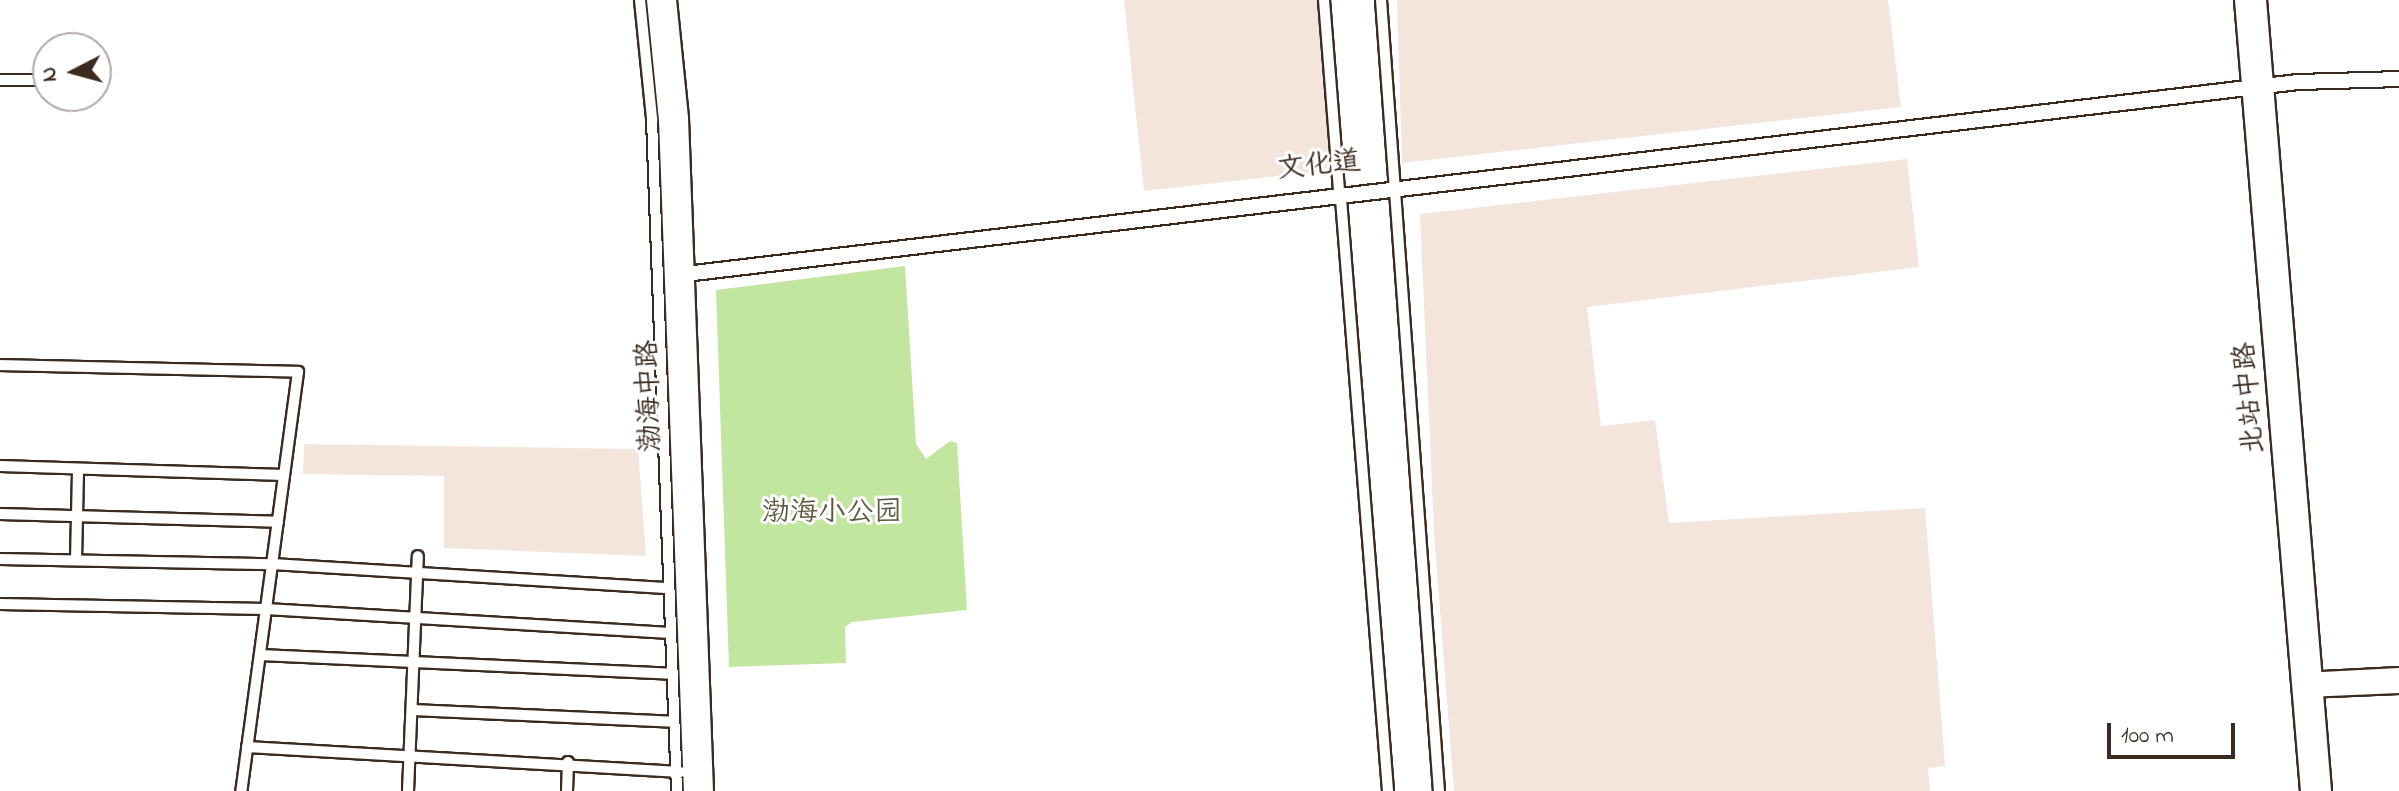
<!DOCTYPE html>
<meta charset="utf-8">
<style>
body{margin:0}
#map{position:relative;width:2399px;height:791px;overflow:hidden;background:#fff;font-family:"Indie Flower","LXGW WenKai TC",sans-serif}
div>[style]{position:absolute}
.built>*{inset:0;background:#f4e5dc}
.green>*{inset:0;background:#c2e59f}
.roads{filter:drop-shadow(2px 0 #3b2a1e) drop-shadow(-2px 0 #3b2a1e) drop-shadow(0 2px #3b2a1e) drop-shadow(0 -2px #3b2a1e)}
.street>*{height:10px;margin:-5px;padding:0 5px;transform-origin:5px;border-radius:5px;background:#fff}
.secondary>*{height:14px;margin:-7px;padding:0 7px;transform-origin:7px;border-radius:7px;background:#fff}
.primary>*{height:16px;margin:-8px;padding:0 8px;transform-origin:8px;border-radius:8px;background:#fff}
span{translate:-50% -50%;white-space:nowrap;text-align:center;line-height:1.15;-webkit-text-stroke:6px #fff;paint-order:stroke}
.street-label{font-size:28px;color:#3b2a1e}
.park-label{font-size:28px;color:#5d593e}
.north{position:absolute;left:32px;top:32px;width:80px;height:80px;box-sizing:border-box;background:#fff;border:2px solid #b1aaa5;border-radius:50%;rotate:264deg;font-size:22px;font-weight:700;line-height:32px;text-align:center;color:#3b2a1e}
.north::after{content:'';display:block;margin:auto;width:28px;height:36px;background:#3b2a1e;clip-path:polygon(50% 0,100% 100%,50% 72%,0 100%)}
.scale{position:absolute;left:2107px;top:723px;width:128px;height:36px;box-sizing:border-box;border:4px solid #3b2a1e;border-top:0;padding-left:10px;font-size:24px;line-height:28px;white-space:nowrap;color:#3b2a1e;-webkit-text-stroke:6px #fff;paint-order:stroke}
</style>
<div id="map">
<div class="built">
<div style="clip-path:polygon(1124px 0,1318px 0,1331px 170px,1144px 191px)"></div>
<div style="clip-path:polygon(1397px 0,1888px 0,1901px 107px,1402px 163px)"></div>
<div style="clip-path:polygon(1907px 159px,1919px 267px,1587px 307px,1601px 426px,1655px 420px,1669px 523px,1925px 508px,1945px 766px,1928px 768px,1930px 791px,1454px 791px,1434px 533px,1420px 214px)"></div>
<div style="clip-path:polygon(304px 444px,638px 449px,646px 556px,444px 548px,444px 476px,303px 474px)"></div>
</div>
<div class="green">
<div style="clip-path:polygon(905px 266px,916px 444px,926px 459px,950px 441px,957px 443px,967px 610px,852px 622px,845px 627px,846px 663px,729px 667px,716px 290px)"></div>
</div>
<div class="roads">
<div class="street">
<div style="left:640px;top:0;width:120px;rotate:84.2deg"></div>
<div style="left:652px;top:119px;width:672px;rotate:87.87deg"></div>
<div style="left:1324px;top:0;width:191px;rotate:85.5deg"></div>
<div style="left:1381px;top:0;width:793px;rotate:85.81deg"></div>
<div style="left:0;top:80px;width:34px"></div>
<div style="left:1341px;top:199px;width:594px;rotate:85.46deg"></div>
<div style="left:0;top:365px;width:298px;rotate:1.3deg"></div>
<div style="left:298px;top:372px;width:423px;rotate:97.7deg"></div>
<div style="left:0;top:466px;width:284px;rotate:1.8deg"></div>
<div style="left:0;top:514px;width:278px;rotate:1.6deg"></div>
<div style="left:0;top:559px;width:272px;rotate:1.1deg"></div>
<div style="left:272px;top:564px;width:398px;rotate:3.5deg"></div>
<div style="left:76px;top:560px;width:91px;rotate:-88.7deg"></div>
<div style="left:0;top:604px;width:266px;rotate:1.1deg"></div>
<div style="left:266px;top:609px;width:405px;rotate:3.4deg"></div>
<div style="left:260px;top:655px;width:412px;rotate:2.6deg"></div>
<div style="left:412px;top:710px;width:262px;rotate:2.6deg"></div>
<div style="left:247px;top:747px;width:434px;rotate:3.3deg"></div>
<div style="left:408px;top:791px;width:235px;rotate:-87.6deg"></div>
<div style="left:567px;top:791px;width:29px;rotate:-88deg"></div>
</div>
<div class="secondary">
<div style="left:677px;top:275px;width:1633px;rotate:-6.79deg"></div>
<div style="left:2299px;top:82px;width:100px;rotate:-1.7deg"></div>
<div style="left:2303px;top:680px;width:96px;rotate:-3deg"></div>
<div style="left:2306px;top:690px;width:93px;rotate:-2.5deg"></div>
</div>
<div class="primary">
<div style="left:655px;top:0;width:121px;rotate:84.3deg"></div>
<div style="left:667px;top:120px;width:671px;rotate:87.87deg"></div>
<div style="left:668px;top:0;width:120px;rotate:84.2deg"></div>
<div style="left:680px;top:119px;width:672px;rotate:87.87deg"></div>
<div style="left:2243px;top:0;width:794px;rotate:85.23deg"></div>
<div style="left:2258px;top:0;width:794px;rotate:85.3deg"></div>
</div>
</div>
<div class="street-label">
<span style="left:1319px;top:167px;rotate:-6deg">文化道</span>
<span style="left:651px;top:396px;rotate:-92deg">渤海中路</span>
<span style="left:2251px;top:398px;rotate:-95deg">北站中路</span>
</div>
<div class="park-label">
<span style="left:832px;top:514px">渤海小公园</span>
</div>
<div class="north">N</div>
<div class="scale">100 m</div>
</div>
